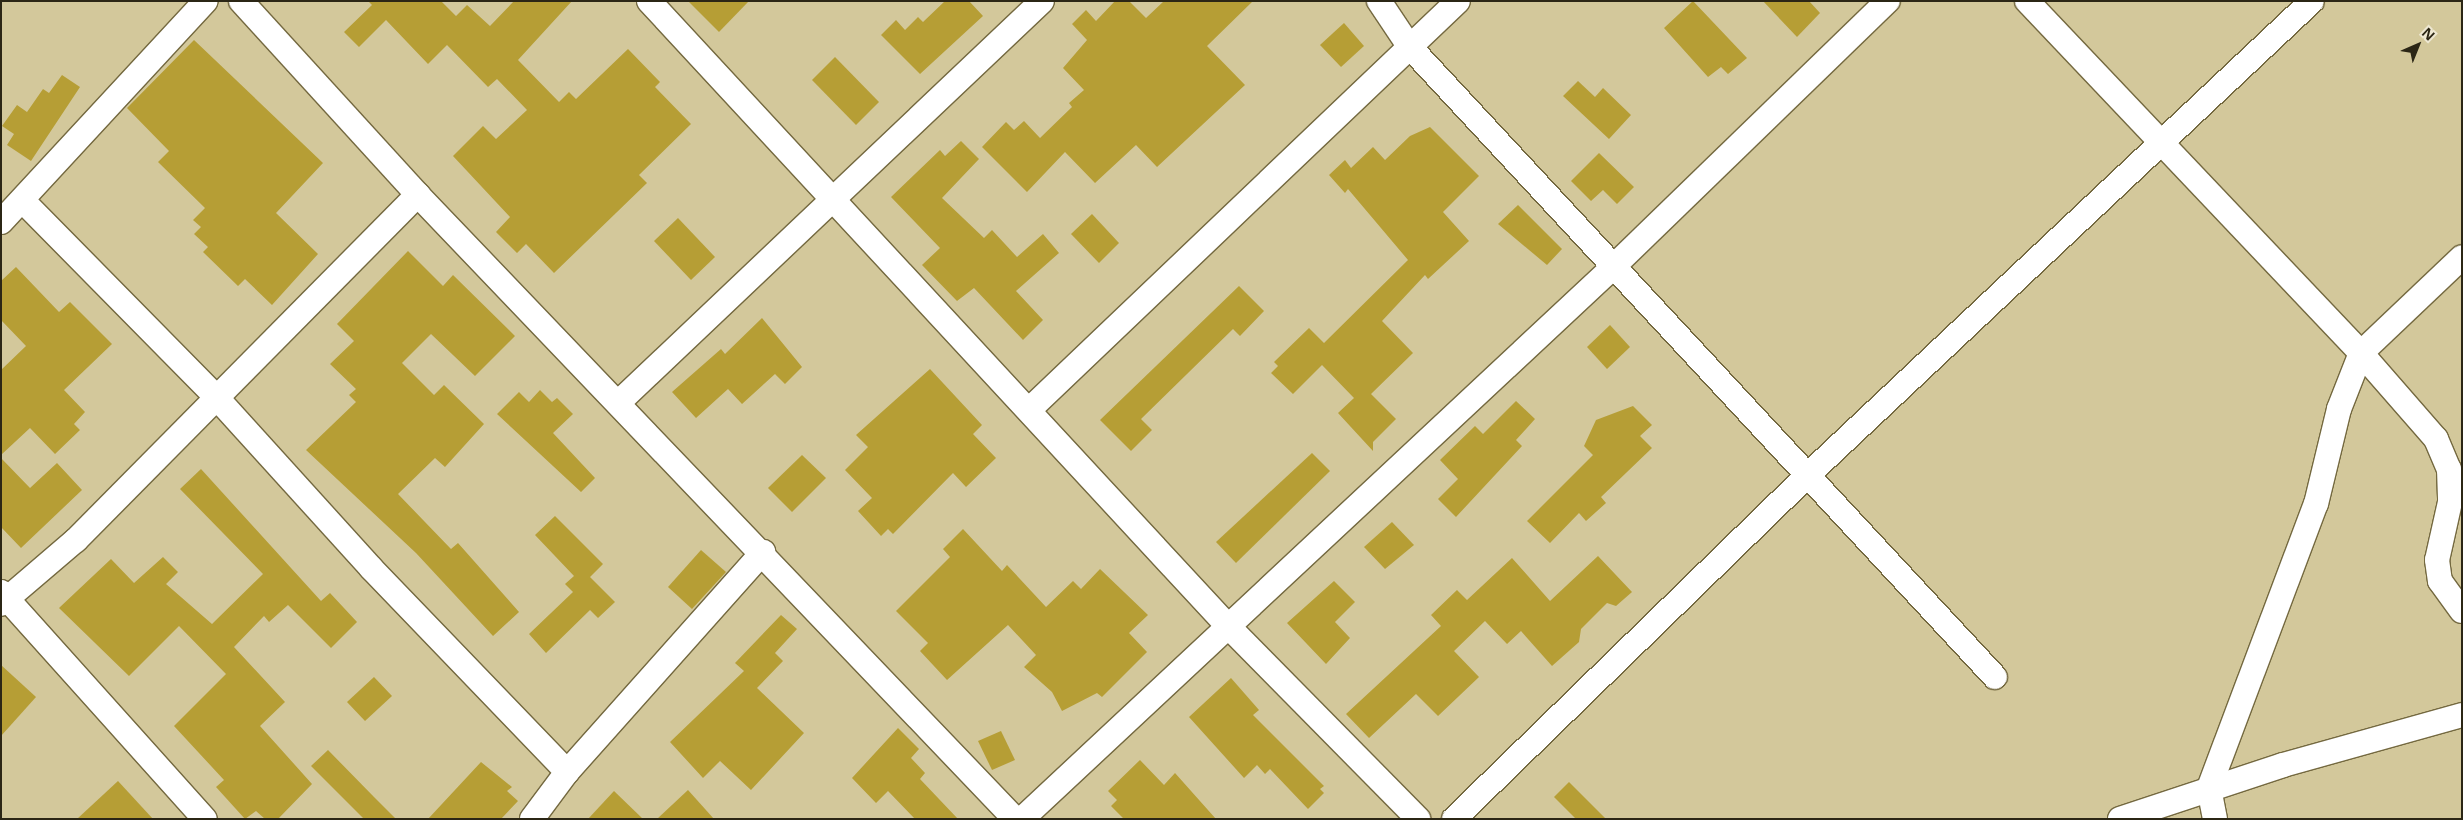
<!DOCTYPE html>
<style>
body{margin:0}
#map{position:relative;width:2463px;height:820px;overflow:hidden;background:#d3c89b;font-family:"Open Sans",sans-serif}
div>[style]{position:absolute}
.building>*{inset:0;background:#b69e35}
.roads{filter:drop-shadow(1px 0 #746940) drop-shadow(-1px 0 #746940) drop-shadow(0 1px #746940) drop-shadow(0 -1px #746940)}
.street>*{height:24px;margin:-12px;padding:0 12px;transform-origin:12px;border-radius:12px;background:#fff}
span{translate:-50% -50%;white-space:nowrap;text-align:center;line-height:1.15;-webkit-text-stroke:5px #eee8d2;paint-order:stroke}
.frame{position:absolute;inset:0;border:2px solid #2b2615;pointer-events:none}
.north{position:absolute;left:2393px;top:20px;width:50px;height:50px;-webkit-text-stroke:4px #eee8d2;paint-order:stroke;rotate:44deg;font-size:14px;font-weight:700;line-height:20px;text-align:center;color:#2b2615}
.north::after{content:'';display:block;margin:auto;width:18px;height:22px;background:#2b2615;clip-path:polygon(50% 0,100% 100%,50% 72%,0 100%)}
</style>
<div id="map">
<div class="building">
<div style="clip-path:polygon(368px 1px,441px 1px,456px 16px,467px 5px,490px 26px,514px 1px,572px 1px,518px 60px,559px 102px,569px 92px,576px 99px,628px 49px,660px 82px,655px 87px,691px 124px,639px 175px,647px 183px,554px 273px,526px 244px,517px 253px,496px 232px,510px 217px,453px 156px,483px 126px,496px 139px,527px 110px,497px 79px,488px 87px,447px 45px,428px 64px,386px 20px,359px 47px,344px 32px,372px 5px)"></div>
<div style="clip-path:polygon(688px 1px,749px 1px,719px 32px)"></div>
<div style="clip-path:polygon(945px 1px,969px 1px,983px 16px,920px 74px,881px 35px,896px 20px,905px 30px,918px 17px,923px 22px)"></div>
<div style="clip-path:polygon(1115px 1px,1129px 1px,1146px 18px,1164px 1px,1253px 1px,1207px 46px,1245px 85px,1157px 167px,1136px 145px,1095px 183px,1065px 152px,1027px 192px,982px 147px,1006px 122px,1014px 130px,1024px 121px,1040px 138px,1072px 107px,1069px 103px,1084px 90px,1063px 68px,1087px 40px,1072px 24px,1086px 10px,1096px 21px)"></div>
<div style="clip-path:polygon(1693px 1px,1747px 58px,1728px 74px,1721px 67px,1708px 77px,1664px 28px)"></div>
<div style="clip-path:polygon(1763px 1px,1809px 1px,1820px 13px,1797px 37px)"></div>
<div style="clip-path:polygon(1344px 23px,1364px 46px,1341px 67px,1320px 45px)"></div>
<div style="clip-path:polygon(194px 40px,323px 163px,276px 213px,318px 254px,272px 305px,245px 279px,238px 286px,203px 252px,208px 247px,194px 234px,201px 227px,193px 220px,205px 208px,158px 162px,169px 151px,127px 108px)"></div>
<div style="clip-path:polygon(835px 57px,879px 102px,856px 125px,812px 80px)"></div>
<div style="clip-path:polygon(62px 75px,80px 87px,31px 161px,7px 145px,14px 134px,2px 126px,17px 105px,27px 112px,43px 89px,49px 93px)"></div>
<div style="clip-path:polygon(1578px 81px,1595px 97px,1603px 88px,1631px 115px,1609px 139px,1563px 96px)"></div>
<div style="clip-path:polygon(1430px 127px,1479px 176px,1443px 212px,1469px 241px,1428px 279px,1425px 275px,1382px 321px,1413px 353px,1371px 394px,1396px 419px,1373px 442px,1373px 451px,1338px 413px,1354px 398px,1322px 365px,1293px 394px,1271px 373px,1278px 366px,1274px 362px,1309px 328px,1324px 343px,1408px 260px,1348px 189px,1345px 193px,1329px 175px,1345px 160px,1351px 168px,1373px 147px,1385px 160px,1410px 136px)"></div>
<div style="clip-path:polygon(961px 141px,979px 159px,942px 198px,984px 238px,992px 230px,1017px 257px,1043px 234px,1059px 253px,1016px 291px,1043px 320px,1023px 340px,974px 288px,957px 301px,922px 265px,940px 248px,891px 197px,940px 150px,945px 156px)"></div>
<div style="clip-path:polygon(1599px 153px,1634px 187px,1617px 204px,1603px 190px,1591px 201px,1571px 181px)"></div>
<div style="clip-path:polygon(1518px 205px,1562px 249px,1547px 265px,1498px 224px)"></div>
<div style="clip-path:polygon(1092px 214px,1119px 243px,1099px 263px,1071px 234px)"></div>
<div style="clip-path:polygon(678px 218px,715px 257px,691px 280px,654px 241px)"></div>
<div style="clip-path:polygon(408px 251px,443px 286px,453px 275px,515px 336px,475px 376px,431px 334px,402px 363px,434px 395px,444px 385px,484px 424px,445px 467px,435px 458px,398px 494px,451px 549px,458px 543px,519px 612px,493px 636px,416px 553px,306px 450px,356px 402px,349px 395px,356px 389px,330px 364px,354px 341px,337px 324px)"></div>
<div style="clip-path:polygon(16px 267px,59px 312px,70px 302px,112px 344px,64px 390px,85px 412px,74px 424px,80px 430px,55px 454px,30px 428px,1px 455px,1px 370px,26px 346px,1px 320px,1px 281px)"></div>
<div style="clip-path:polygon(1239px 286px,1264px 311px,1240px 336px,1233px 329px,1141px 419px,1152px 430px,1131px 451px,1100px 420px)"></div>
<div style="clip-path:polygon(762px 318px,802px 367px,785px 384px,775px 374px,742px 404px,728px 389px,696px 418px,672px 392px,721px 349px,725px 354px)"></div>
<div style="clip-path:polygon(1610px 325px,1630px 347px,1607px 369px,1587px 347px)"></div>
<div style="clip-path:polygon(930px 369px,982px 425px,973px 434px,996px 458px,966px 487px,953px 473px,893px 534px,888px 529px,881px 536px,858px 511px,872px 498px,845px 470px,868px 447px,856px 435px)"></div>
<div style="clip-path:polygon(540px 390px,552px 402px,557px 398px,573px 414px,553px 433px,595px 478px,581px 492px,497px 414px,519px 392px,529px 402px)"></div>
<div style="clip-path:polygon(1516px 401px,1535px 419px,1516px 440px,1522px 446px,1456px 517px,1438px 499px,1458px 479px,1440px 460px,1475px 426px,1483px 434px)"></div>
<div style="clip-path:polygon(1633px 406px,1652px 425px,1640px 436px,1652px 448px,1601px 497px,1606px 503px,1586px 521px,1579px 513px,1550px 543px,1527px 521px,1593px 455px,1584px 446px,1596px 420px)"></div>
<div style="clip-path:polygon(1312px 453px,1330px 471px,1236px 563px,1216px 542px)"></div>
<div style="clip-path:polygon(802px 455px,826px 478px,792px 512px,768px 488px)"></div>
<div style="clip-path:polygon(1px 458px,30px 488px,57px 463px,82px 490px,21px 548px,1px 527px)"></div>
<div style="clip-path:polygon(201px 469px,321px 601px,330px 593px,357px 622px,331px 648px,288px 605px,269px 622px,264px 616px,234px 647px,285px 702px,260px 726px,312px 784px,278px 819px,265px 819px,256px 811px,245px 819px,216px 787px,224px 780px,174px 726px,226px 674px,179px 626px,129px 676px,59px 608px,111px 559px,134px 583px,163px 557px,178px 572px,166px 584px,212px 624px,263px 574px,180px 489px)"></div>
<div style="clip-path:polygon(555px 516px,603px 564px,590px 577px,615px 602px,598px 618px,590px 610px,546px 653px,529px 634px,573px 592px,565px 584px,574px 576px,535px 535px)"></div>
<div style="clip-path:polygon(1392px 522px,1414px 545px,1385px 569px,1364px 547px)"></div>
<div style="clip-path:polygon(963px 529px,1002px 571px,1007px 565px,1046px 607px,1073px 581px,1081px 589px,1100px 569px,1148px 615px,1129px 633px,1147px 652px,1102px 697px,1097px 693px,1062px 711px,1052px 692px,1024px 667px,1036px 655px,1008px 625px,947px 680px,920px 651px,928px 643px,896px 611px,950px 557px,943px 549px)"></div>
<div style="clip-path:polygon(701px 550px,726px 572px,692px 609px,668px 587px)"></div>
<div style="clip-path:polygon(1598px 556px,1632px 592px,1616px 606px,1607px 603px,1581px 629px,1579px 642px,1552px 666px,1521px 631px,1507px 644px,1485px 621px,1454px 651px,1479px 677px,1438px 716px,1416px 694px,1369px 738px,1346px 714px,1441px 626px,1431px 615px,1457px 590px,1467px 600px,1512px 558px,1550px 601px)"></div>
<div style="clip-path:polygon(1334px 581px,1355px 602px,1335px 622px,1350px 638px,1326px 664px,1287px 623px)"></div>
<div style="clip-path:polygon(781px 615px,797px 629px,775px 653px,783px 661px,757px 688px,804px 733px,751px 790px,720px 761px,703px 778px,670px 742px,744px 671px,735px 663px)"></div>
<div style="clip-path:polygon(1px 665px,36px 697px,1px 736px)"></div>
<div style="clip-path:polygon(374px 677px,392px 696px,365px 721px,347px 702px)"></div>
<div style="clip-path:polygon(1231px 678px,1259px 710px,1253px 715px,1324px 786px,1320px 789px,1324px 793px,1308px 809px,1270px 769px,1265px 774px,1257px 765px,1244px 778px,1189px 717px)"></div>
<div style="clip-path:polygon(898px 728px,919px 749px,911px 758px,925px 773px,920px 779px,958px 819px,915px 819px,888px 791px,876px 803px,852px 778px)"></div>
<div style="clip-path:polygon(1001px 731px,1015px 760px,992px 770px,978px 741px)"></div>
<div style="clip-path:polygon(328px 750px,374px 797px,396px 819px,364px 819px,311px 766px)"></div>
<div style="clip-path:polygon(1140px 760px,1164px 785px,1175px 773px,1216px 819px,1124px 819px,1111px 806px,1117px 800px,1108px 791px)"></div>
<div style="clip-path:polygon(481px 762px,512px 787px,507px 791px,518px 801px,501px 819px,428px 819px)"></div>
<div style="clip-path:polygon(118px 781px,153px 819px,77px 819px)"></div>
<div style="clip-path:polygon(1569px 782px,1606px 819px,1576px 819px,1554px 797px)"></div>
<div style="clip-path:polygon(688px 790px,714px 819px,657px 819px)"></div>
<div style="clip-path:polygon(614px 791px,643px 819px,588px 819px)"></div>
</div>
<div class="roads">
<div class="street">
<div style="left:241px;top:1px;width:263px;rotate:47.6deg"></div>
<div style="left:418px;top:195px;width:864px;rotate:46.27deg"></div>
<div style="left:649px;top:1px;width:849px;rotate:47.2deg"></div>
<div style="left:1226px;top:624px;width:274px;rotate:45.4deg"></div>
<div style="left:1379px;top:1px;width:54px;rotate:56.3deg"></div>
<div style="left:1409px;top:46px;width:861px;rotate:47.12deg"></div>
<div style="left:2027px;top:1px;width:485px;rotate:46.5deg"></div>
<div style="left:2361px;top:353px;width:114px;rotate:48.9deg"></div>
<div style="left:2436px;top:439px;width:33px;rotate:67deg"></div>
<div style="left:2449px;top:469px;width:33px;rotate:88deg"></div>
<div style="left:2450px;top:502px;width:59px;rotate:102.6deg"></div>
<div style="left:2437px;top:560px;width:21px;rotate:82deg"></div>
<div style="left:2440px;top:581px;width:37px;rotate:54deg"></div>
<div style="left:24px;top:202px;width:275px;rotate:45.4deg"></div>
<div style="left:217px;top:398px;width:229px;rotate:47.8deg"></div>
<div style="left:371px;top:568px;width:283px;rotate:46.1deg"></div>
<div style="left:1px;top:222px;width:301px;rotate:-47.2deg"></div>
<div style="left:618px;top:403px;width:584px;rotate:-43.47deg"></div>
<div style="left:1030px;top:409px;width:591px;rotate:-43.63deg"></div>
<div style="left:1px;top:592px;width:305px;rotate:48.1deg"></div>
<div style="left:1px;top:604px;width:99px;rotate:-40.5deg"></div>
<div style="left:76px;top:540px;width:486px;rotate:-45.3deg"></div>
<div style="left:532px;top:819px;width:59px;rotate:-53.3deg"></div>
<div style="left:567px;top:772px;width:295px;rotate:-48.3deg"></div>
<div style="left:1022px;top:819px;width:807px;rotate:-43.04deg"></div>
<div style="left:1612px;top:268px;width:384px;rotate:-44.1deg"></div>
<div style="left:1454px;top:819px;width:495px;rotate:-44.2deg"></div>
<div style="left:1809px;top:474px;width:690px;rotate:-43.24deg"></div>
<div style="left:2120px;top:819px;width:172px;rotate:-18.3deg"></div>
<div style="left:2283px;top:765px;width:186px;rotate:-15.6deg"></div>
<div style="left:2215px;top:819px;width:32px;rotate:-101deg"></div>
<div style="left:2209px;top:788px;width:303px;rotate:-69.4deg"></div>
<div style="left:2316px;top:504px;width:98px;rotate:-76.4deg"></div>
<div style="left:2339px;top:409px;width:60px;rotate:-68.6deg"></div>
<div style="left:2361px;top:353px;width:139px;rotate:-43.5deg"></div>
</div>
</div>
<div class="frame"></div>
<div class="north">N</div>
</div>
